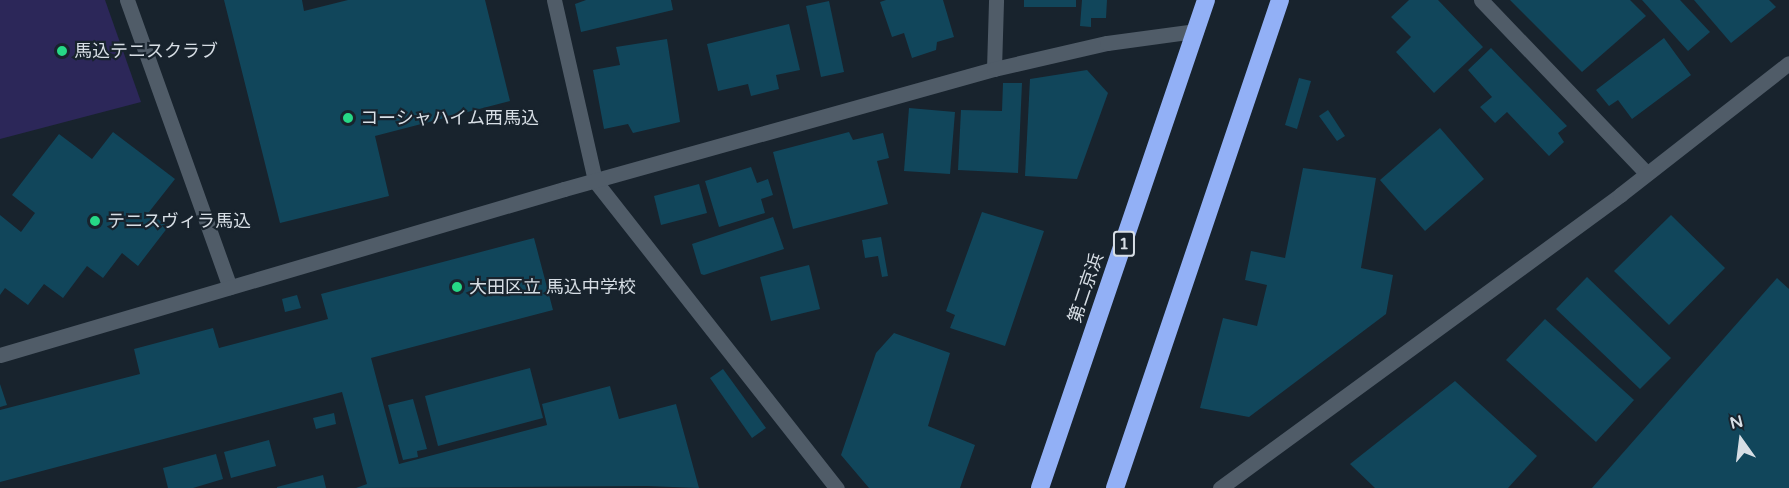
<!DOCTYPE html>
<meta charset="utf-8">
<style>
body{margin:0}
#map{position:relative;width:1789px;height:488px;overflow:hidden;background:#18232d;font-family:"Varela Round","Noto Sans JP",sans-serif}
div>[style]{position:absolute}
.green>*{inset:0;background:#2c2759}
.building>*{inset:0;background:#11465b}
.street>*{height:15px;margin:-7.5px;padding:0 7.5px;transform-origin:7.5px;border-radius:7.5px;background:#505c68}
.secondary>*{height:15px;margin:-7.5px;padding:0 7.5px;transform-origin:7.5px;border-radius:7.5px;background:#505c68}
.highway>*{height:18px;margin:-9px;padding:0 9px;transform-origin:9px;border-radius:9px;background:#92b0f6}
.dots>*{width:16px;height:16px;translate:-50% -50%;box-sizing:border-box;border:3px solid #18232d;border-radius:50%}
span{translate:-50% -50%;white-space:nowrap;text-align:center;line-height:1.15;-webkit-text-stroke:4.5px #18232d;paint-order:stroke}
.shield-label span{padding:2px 4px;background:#18232d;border:2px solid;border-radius:4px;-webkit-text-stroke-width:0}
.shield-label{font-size:16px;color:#d7dee5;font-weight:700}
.poi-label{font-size:18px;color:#d7dee5}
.left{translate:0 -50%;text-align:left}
.street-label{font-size:18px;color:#d7dee5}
.north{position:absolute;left:1711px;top:410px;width:60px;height:60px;-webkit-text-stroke:4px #18232d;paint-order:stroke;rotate:346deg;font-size:16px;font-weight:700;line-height:24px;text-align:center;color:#d7dee5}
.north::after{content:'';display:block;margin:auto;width:21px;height:27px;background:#d7dee5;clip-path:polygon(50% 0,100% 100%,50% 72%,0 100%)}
</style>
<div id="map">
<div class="green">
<div style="clip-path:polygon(0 0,105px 0,141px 102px,0 139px)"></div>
</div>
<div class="building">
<div style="clip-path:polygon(224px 0,302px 0,304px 11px,348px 0,485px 0,510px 101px,375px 136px,389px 196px,280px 223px)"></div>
<div style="clip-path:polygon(586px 0,671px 0,673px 10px,581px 32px,575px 4px)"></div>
<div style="clip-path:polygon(886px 0,943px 0,954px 37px,937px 42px,936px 50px,912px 58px,904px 33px,892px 37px,880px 2px)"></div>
<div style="clip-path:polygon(1024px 0,1076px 0,1076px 7px,1024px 7px)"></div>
<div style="clip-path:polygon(1082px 0,1107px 0,1106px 18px,1091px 18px,1091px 27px,1080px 26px)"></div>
<div style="clip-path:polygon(1409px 0,1438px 0,1483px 47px,1434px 93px,1396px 52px,1411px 37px,1391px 17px)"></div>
<div style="clip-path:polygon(1510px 0,1630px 0,1646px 16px,1582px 72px)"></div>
<div style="clip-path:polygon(1642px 0,1680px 0,1710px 32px,1688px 51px)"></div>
<div style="clip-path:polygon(1694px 0,1769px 0,1776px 7px,1731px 43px)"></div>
<div style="clip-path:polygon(829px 1px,844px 72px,821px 77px,806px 6px)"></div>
<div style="clip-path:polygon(789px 24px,800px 70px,776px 75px,779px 89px,751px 96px,748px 84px,718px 91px,707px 44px)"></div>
<div style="clip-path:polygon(1664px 38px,1691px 75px,1632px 119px,1618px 100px,1609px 106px,1596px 90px)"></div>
<div style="clip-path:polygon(667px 39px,680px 122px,633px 133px,628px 124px,604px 129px,593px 70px,620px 65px,616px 47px)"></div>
<div style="clip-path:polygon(1491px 48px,1567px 126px,1558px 133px,1564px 142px,1549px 156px,1507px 112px,1495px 123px,1480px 107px,1492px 97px,1468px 70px)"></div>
<div style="clip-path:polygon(1087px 70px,1108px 93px,1077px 179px,1025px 176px,1030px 79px)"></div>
<div style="clip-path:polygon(1299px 78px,1311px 81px,1297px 129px,1285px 125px)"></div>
<div style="clip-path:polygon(1003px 83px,1022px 83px,1018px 173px,958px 170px,961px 110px,1002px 111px)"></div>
<div style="clip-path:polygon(909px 108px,955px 112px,950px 174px,904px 171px)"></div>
<div style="clip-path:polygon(1328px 110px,1345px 136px,1337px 141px,1319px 116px)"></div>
<div style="clip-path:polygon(1440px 128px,1484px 179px,1425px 231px,1380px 180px)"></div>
<div style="clip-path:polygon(113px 132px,175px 179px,149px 212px,168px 227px,138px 266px,122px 253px,103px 278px,87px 266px,63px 298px,44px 284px,28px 305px,5px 288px,0 295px,0 215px,21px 232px,35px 213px,12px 195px,59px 134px,92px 159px)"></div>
<div style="clip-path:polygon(849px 132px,853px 140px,883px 133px,889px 158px,877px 161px,888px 204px,793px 229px,773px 152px)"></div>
<div style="clip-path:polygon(751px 167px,757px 183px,768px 179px,773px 195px,761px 199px,765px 213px,719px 227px,705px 181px)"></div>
<div style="clip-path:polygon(1303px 168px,1376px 178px,1361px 268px,1393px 275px,1386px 314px,1249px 417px,1200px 408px,1223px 318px,1257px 326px,1267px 285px,1245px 280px,1251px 251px,1285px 258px)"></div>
<div style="clip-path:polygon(699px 184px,707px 213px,661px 225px,654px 196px)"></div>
<div style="clip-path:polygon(982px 212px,1044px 231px,1005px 346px,950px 328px,955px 315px,946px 311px)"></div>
<div style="clip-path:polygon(1671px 215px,1725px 268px,1669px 325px,1614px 271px)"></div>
<div style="clip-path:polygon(773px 217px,784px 249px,704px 275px,701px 274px,692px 244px)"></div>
<div style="clip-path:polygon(881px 237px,888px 276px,882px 277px,878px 256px,865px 258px,862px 240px)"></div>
<div style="clip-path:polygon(534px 238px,553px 310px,371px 358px,399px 464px,547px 425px,542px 404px,610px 386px,619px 419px,676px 404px,699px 488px,647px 486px,356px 488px,367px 484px,342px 392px,0 482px,0 410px,140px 374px,134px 349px,213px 328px,219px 348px,328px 319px,321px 294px)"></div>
<div style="clip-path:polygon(809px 265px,820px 309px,771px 321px,760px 277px)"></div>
<div style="clip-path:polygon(1587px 277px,1671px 358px,1640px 389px,1556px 309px)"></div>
<div style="clip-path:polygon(1777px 278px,1789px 289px,1789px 488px,1592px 488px)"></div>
<div style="clip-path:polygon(297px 295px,301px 308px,285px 312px,282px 299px)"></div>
<div style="clip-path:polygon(1545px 319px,1634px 400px,1596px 442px,1506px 360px)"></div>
<div style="clip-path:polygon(894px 333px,950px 353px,928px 426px,975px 445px,960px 488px,869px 488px,841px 455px,876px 353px)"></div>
<div style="clip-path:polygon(530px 368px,543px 418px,438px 446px,425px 396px)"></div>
<div style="clip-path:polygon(723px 369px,766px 428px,752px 438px,710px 378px)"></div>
<div style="clip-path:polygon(1455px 381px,1537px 456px,1508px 488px,1375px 488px,1350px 464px)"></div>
<div style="clip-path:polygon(0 384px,7px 405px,0 407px)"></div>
<div style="clip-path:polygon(413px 399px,427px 449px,417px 451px,418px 457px,403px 460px,388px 405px)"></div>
<div style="clip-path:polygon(334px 413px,336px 424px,316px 429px,313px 418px)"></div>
<div style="clip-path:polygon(269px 440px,276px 466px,231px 478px,224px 452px)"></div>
<div style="clip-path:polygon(216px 454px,223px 479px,193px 488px,168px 488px,163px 468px)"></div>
<div style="clip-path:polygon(323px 475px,326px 488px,277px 488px,277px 487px)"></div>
</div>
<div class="street">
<div style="left:127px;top:0;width:305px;rotate:70.3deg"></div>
<div style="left:554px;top:0;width:186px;rotate:77.2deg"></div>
<div style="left:595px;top:181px;width:391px;rotate:51.8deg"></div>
<div style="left:1481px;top:0;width:240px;rotate:46.3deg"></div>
<div style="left:994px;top:69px;width:69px;rotate:-88.3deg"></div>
<div style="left:0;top:355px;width:588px;rotate:-16.4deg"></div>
<div style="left:564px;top:189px;width:446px;rotate:-15.6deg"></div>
<div style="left:994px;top:69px;width:116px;rotate:-13deg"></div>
<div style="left:1107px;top:43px;width:90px;rotate:-7.7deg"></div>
</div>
<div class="secondary">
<div style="left:1220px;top:488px;width:496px;rotate:-36.2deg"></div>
<div style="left:1620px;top:195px;width:214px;rotate:-38deg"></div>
</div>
<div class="highway">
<div style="left:1040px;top:488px;width:515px;rotate:-71.21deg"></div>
<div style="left:1115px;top:488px;width:515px;rotate:-71.32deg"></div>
</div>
<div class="dots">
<div style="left:62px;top:51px;background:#26d886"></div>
<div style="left:348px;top:118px;background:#26d886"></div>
<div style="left:95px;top:221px;background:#26d886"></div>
<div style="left:457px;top:287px;background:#26d886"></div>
</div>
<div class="shield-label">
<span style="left:1124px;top:244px">1</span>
</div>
<div class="poi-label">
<span class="left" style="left:74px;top:51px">馬込テニスクラブ</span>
<span class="left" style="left:360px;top:118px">コーシャハイム西馬込</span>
<span class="left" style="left:107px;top:221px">テニスヴィラ馬込</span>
<span class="left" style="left:469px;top:287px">大田区立 馬込中学校</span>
</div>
<div class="street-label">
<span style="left:1086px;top:288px;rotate:-71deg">第二京浜</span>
</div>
<div class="north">N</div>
</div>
